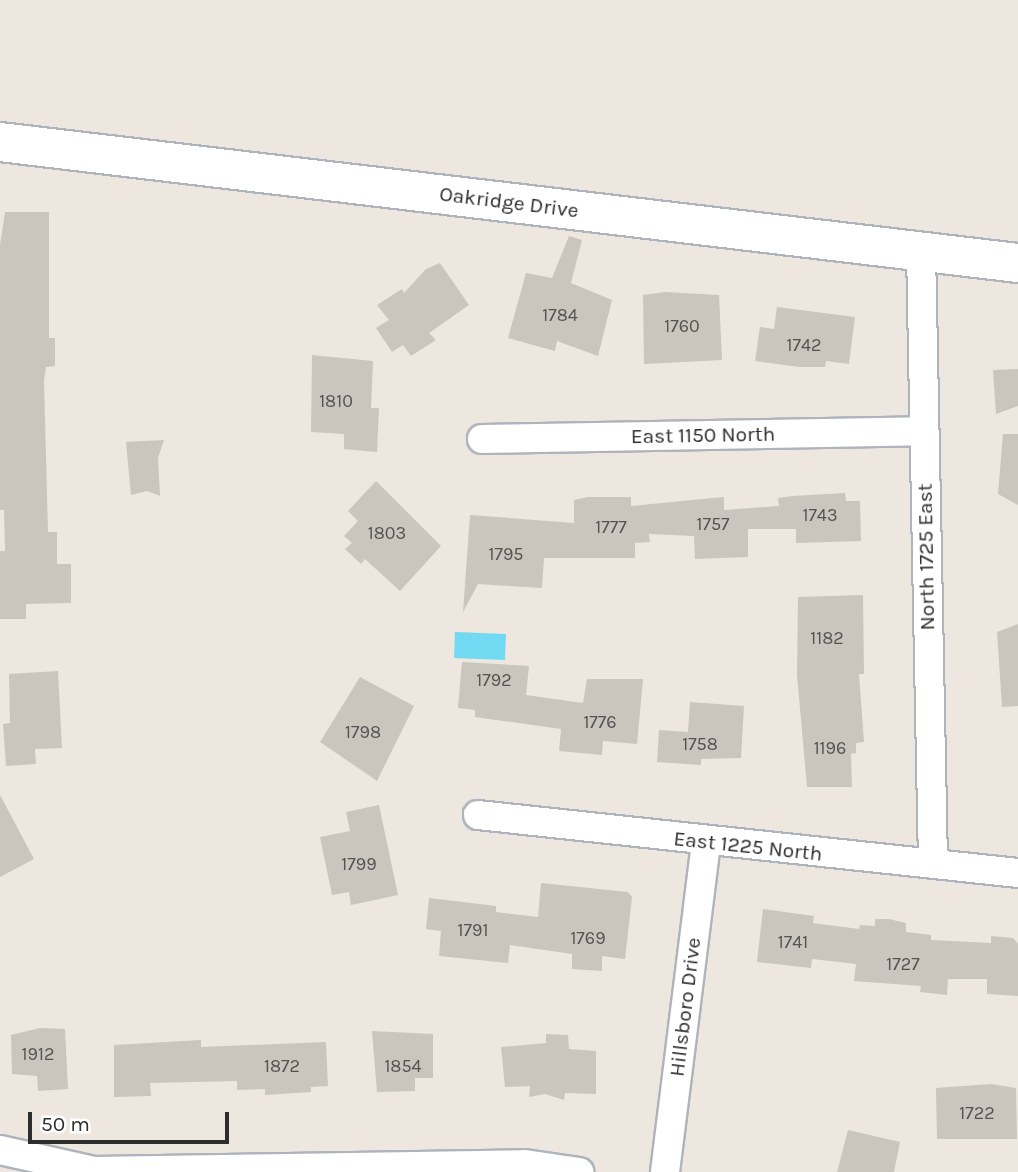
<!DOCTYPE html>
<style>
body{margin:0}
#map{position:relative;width:1018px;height:1172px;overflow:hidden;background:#eee7df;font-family:Karla,sans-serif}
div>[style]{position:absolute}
.water>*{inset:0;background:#71d9f2}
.building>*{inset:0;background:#cac5bd}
.roads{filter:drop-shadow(2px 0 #afb3bd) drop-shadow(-2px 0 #afb3bd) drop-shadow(0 2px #afb3bd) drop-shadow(0 -2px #afb3bd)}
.street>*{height:28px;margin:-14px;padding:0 14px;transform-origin:14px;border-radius:14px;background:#fff}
.secondary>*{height:38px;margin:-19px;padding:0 19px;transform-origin:19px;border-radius:19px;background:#fff}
span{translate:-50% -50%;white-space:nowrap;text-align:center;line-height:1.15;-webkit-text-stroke:5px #fff;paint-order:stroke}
.number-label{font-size:18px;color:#545351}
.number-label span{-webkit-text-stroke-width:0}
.street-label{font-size:21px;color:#2d2d2d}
.scale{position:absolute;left:28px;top:1112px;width:201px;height:32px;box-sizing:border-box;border:4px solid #2d2d2d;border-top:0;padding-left:9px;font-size:21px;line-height:24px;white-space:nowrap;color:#2d2d2d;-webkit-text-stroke:5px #fff;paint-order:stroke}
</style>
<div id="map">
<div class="water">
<div style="clip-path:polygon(455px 632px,506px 634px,505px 660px,454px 658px)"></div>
</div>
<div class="building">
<div style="clip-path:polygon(5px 212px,49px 212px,49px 338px,55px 338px,55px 366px,46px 367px,44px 381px,48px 532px,57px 532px,57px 564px,71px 564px,71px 603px,26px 604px,26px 619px,0 619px,0 551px,5px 551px,4px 510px,0 510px,0 245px)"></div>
<div style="clip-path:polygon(569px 236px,582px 240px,571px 283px,612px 300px,598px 356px,557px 341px,555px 351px,508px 338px,526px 273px,552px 278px)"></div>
<div style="clip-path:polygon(440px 263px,469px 305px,429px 333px,436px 340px,411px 356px,403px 345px,392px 352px,376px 328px,389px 320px,377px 305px,402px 289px,404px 293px,426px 269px)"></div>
<div style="clip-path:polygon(665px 292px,719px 295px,722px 360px,644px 364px,643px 295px)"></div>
<div style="clip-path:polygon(777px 307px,855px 317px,849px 364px,826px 361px,825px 367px,799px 367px,755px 361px,760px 327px,774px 329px)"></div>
<div style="clip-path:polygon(312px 355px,373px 361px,371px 408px,379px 408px,377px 452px,344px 449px,344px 434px,311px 432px)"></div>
<div style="clip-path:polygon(1018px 369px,1018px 406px,996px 414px,993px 370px)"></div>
<div style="clip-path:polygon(1003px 434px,1018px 434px,1018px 505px,998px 494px)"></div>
<div style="clip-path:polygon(164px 440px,158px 458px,160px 496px,147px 491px,131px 495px,126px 442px)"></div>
<div style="clip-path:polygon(376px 481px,441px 546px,400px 591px,365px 559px,361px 564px,345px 549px,352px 543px,344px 536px,358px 521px,348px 511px)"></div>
<div style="clip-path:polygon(845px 493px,846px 501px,860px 501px,861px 541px,796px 543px,796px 529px,748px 529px,748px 557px,695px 559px,694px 536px,649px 534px,650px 542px,635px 543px,635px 558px,544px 558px,542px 588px,478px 584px,463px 612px,470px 515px,574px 523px,574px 500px,588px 497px,631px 497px,631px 506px,724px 497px,724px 510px,779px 506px,778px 498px,793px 496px)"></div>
<div style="clip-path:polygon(863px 595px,864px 674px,859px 674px,864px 742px,856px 743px,856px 753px,851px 754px,852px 787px,807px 787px,797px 675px,798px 597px)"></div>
<div style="clip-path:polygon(1018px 624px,1018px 706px,1002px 707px,997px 632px)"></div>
<div style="clip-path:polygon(462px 662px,529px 666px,526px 695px,583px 703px,587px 679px,643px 679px,637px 744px,603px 741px,602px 755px,559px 751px,561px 729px,475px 717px,475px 710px,458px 708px)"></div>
<div style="clip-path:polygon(58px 671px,62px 748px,35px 749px,36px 764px,6px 766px,3px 724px,10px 723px,9px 674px)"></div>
<div style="clip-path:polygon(360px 677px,414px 706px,377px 781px,320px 742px)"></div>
<div style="clip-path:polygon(690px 702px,744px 706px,741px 758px,701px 759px,701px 765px,657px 762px,659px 730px,688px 732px)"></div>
<div style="clip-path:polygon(0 795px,34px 859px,0 877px)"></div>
<div style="clip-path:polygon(379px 805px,398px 895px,351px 905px,349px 892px,332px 895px,320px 837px,350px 831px,346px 812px)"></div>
<div style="clip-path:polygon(541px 883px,628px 892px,632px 897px,625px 959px,602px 956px,602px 971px,572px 969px,572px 954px,510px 945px,508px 963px,439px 956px,441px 931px,426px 929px,429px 898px,496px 906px,496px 912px,538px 917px)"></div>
<div style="clip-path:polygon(763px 909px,814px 916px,813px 923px,859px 929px,860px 925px,875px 926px,875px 919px,889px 919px,906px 923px,906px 932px,931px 935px,931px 940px,991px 943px,991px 936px,1013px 938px,1018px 944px,1018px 996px,987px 994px,987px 979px,948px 979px,947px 995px,920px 992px,921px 986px,854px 981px,856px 964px,812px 959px,811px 968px,757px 962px)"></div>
<div style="clip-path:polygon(40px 1028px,65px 1029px,68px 1089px,38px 1091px,37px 1076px,12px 1074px,11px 1035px)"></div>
<div style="clip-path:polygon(372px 1031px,433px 1034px,433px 1078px,415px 1078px,415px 1091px,377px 1092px)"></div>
<div style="clip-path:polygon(546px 1034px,568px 1035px,569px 1049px,596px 1051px,596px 1094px,565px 1093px,564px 1100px,545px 1094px,529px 1097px,530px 1086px,505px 1087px,501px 1047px,546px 1043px)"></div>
<div style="clip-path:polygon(201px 1040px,201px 1047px,326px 1042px,328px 1086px,311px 1087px,311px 1092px,265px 1095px,265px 1089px,237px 1090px,237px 1081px,150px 1083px,151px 1096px,114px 1097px,114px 1045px)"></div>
<div style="clip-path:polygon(991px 1084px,1016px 1088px,1017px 1139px,937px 1139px,936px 1088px)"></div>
<div style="clip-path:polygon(848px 1130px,900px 1142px,894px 1172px,837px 1172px)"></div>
</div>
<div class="roads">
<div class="street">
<div style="left:921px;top:250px;width:614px;rotate:88.88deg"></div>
<div style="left:482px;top:439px;width:441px;rotate:-1deg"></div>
<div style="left:478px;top:815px;width:543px;rotate:6.13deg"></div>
<div style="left:0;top:1150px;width:96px;rotate:12.6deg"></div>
<div style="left:94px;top:1171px;width:431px;rotate:-0.9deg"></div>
<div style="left:525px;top:1164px;width:55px;rotate:8.4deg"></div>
<div style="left:665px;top:1172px;width:333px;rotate:-82.9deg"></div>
</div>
<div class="secondary">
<div style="left:0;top:142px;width:1025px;rotate:6.78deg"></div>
</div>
</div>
<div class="number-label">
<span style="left:560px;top:315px">1784</span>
<span style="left:682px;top:326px">1760</span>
<span style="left:804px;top:345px">1742</span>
<span style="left:336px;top:401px">1810</span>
<span style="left:820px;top:515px">1743</span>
<span style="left:713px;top:524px">1757</span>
<span style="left:611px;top:527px">1777</span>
<span style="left:387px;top:533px">1803</span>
<span style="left:506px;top:554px">1795</span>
<span style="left:827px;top:638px">1182</span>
<span style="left:494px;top:680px">1792</span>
<span style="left:600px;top:722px">1776</span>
<span style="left:363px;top:732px">1798</span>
<span style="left:700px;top:744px">1758</span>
<span style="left:830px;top:748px">1196</span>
<span style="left:359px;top:864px">1799</span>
<span style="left:473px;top:930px">1791</span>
<span style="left:588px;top:938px">1769</span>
<span style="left:793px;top:942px">1741</span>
<span style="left:903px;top:964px">1727</span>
<span style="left:38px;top:1054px">1912</span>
<span style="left:282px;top:1066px">1872</span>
<span style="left:403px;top:1066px">1854</span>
<span style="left:977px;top:1113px">1722</span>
</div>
<div class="street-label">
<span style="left:509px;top:202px;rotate:7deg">Oakridge Drive</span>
<span style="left:703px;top:435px;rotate:-1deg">East 1150 North</span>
<span style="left:926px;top:557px;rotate:-91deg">North 1725 East</span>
<span style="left:748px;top:846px;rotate:6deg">East 1225 North</span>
<span style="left:685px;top:1007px;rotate:-83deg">Hillsboro Drive</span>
</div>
<div class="scale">50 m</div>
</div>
